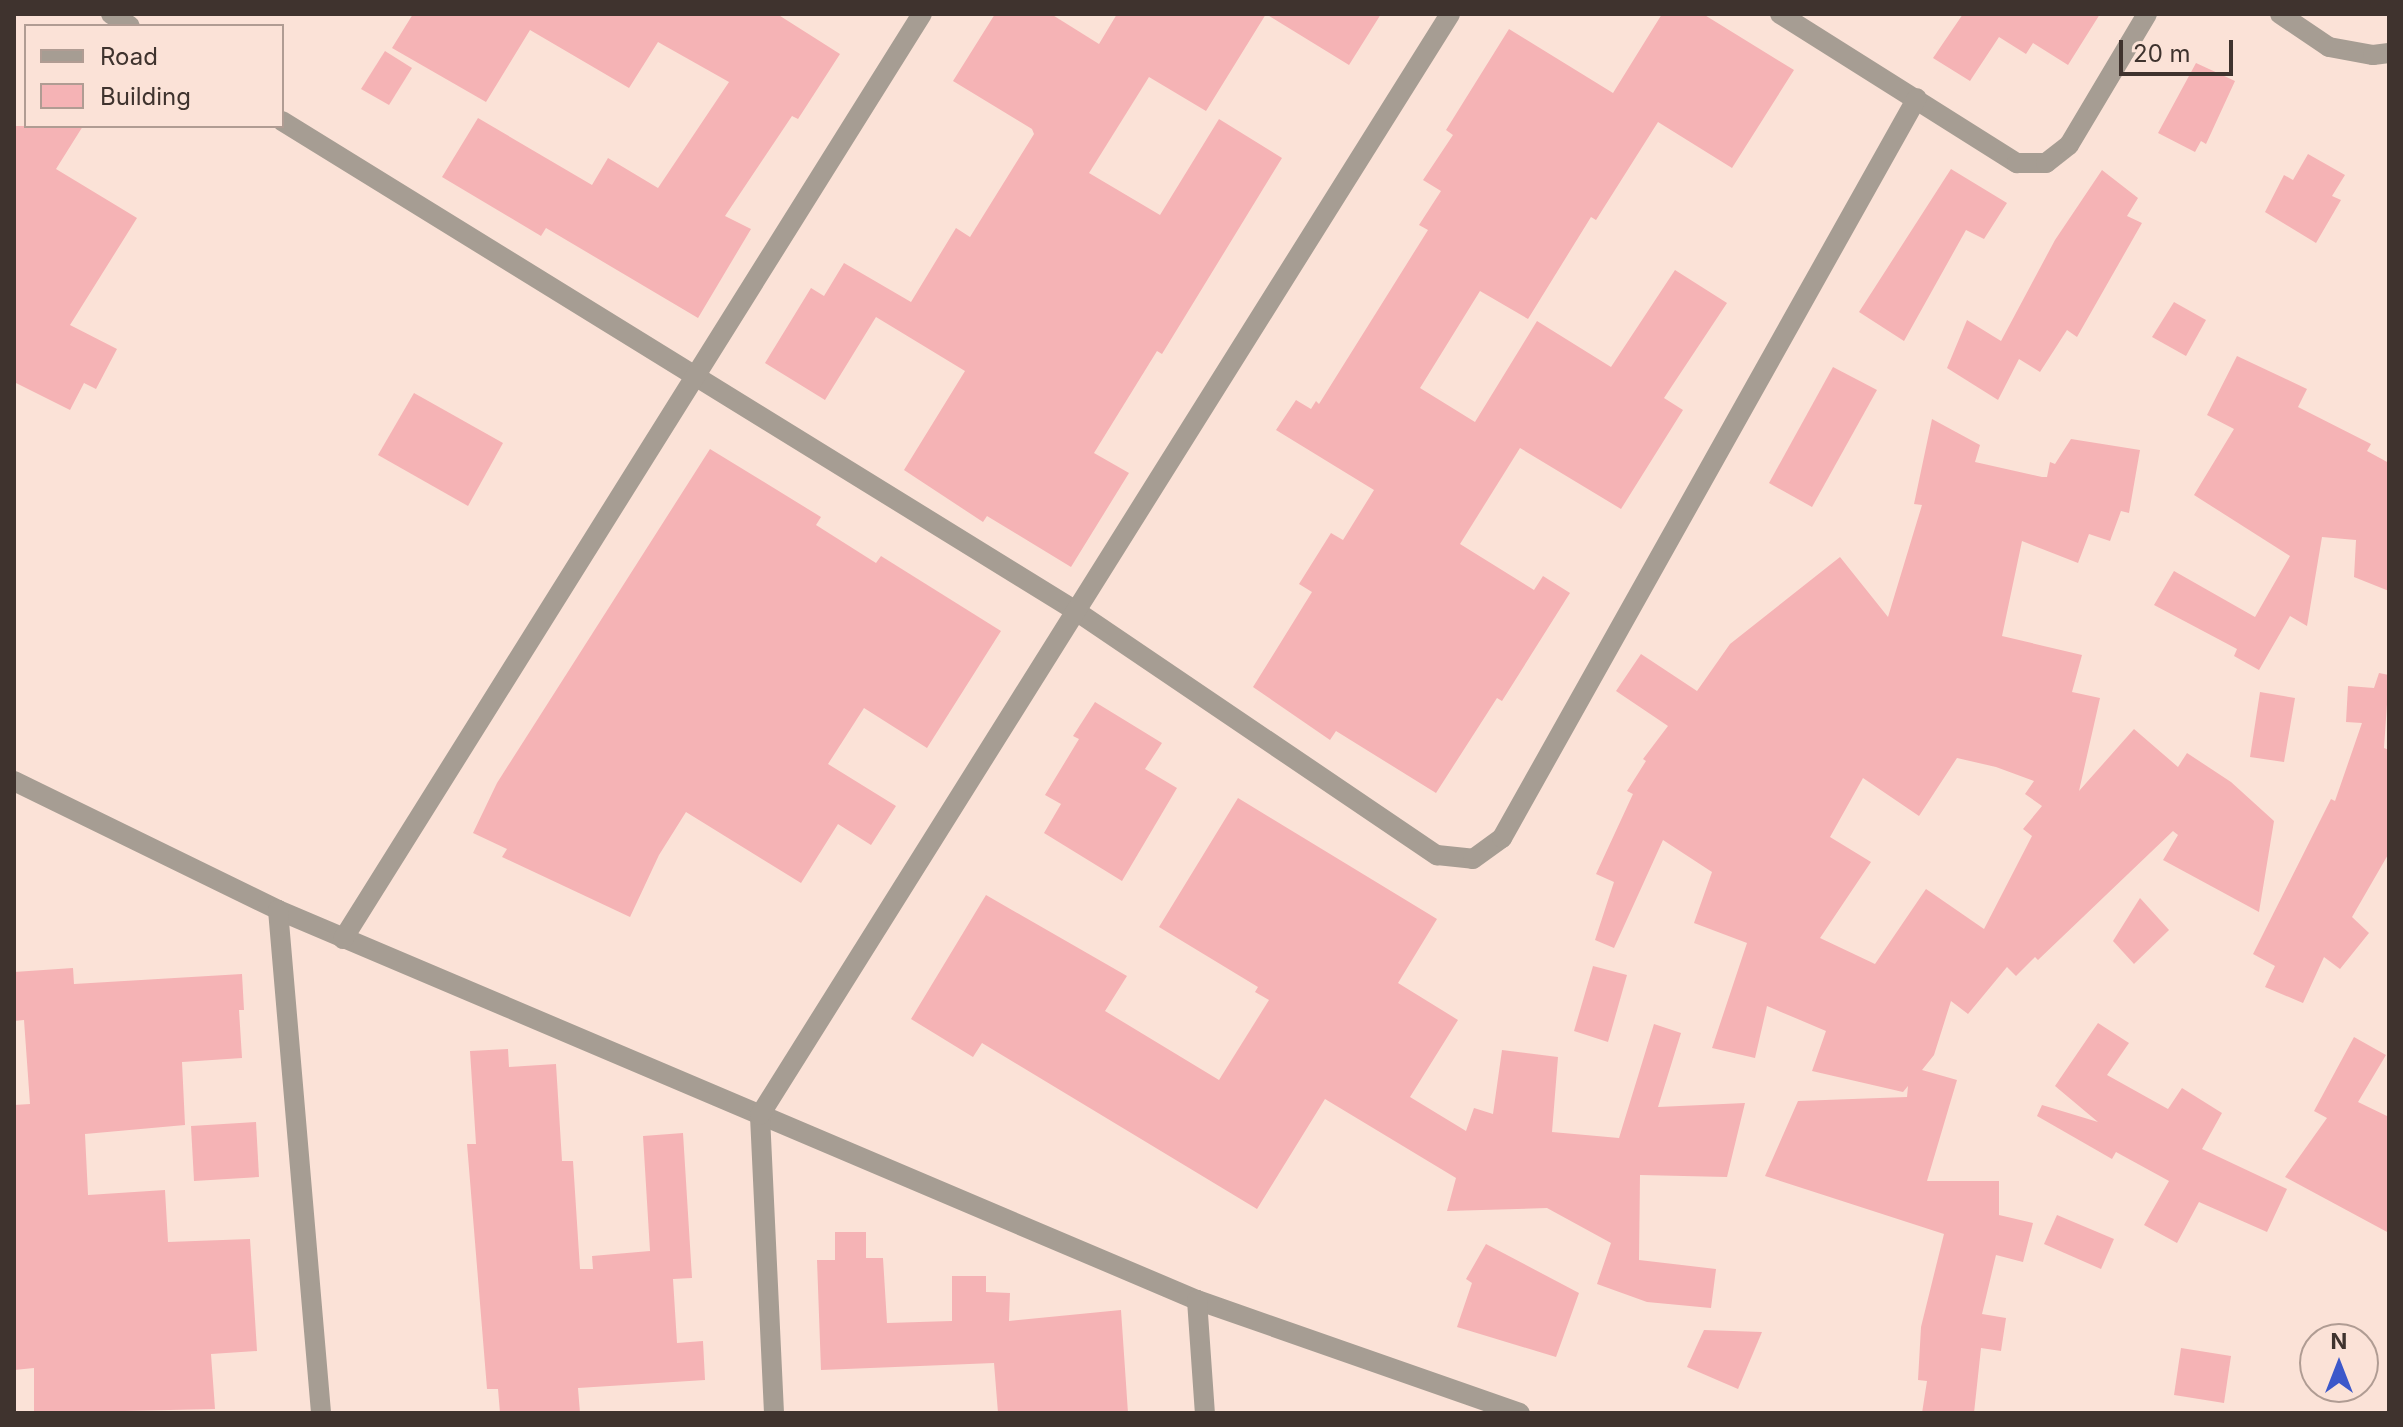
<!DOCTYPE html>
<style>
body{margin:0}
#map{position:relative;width:2403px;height:1427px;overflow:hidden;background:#fbe2d7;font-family:Inter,sans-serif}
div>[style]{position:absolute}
.building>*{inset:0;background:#f5b3b5}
.street>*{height:20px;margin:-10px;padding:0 10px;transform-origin:10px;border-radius:10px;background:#a69d93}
span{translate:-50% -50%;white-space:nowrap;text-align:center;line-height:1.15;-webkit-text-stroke:6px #fbe2d7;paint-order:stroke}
.frame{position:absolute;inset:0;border:16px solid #3f332e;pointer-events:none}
.legend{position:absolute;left:24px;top:24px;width:260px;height:104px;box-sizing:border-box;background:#fbe2d7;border:2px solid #b09c93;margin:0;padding:10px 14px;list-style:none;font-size:24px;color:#3f332e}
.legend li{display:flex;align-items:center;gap:16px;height:40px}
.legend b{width:40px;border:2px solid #b09c93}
.north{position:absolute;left:2299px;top:1323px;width:80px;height:80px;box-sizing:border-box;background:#fbe2d7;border:2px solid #b09c93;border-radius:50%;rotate:0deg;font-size:22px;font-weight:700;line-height:32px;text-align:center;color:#3f332e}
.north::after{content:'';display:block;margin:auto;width:28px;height:36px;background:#3c58ca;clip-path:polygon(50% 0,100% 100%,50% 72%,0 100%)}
.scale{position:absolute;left:2119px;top:40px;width:114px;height:36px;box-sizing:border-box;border:4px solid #3f332e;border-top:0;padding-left:10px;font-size:24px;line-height:28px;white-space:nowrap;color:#3f332e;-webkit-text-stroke:6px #fbe2d7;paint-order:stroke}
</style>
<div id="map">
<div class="building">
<div style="clip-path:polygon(413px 14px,777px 14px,840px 54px,798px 119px,792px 116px,725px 216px,751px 229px,698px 318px,546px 228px,541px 236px,442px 177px,478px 118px,592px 185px,608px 158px,658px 188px,729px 82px,658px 42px,629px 88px,530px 30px,486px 102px,392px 48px)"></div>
<div style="clip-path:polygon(995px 14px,1051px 14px,1099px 44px,1117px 14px,1381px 14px,1349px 65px,1266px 14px,1206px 111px,1149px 77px,1089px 173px,1160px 215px,1219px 119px,1282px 158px,1162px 354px,1157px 351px,1094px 453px,1129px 473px,1071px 567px,987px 516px,983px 522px,904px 470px,965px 371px,876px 317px,825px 400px,765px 363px,811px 288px,824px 296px,844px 263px,911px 302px,956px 228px,970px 237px,1034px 134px,1032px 129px,953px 81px)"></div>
<div style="clip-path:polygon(1662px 14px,1703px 14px,1794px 70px,1732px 168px,1658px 122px,1596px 220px,1591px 217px,1528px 319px,1480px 291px,1420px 388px,1475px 422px,1537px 321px,1611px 367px,1675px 270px,1727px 303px,1664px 398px,1683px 410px,1621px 509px,1520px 448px,1460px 544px,1534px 590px,1543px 576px,1570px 593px,1502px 701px,1497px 698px,1436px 793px,1336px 731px,1330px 740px,1253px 687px,1312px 592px,1299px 584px,1331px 533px,1343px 540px,1374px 490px,1276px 430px,1296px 400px,1311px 409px,1316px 401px,1319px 404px,1428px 230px,1419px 225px,1441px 191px,1423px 180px,1453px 135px,1446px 130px,1509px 29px,1613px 93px)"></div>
<div style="clip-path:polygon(1963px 14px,2100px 14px,2068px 65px,2033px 43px,2026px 54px,1999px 37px,1970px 81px,1933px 58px)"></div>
<div style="clip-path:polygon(385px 51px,412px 68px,389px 105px,361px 89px)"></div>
<div style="clip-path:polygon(2196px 63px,2235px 81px,2206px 144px,2201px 141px,2195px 152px,2158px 133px)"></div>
<div style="clip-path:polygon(14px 126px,83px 126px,56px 169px,137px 218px,70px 325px,117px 349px,96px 389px,84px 383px,70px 410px,14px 382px)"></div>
<div style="clip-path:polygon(2308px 154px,2345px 175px,2332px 196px,2341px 200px,2316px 243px,2265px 212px,2284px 175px,2293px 180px)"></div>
<div style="clip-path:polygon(1951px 169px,2007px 203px,1984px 239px,1966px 230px,1904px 341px,1859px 312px)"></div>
<div style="clip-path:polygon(2102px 170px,2138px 198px,2127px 216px,2142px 223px,2077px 337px,2067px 330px,2040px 372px,2019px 359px,1998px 400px,1947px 368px,1967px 320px,2001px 341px,2055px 240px)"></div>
<div style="clip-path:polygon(2174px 302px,2206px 320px,2186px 356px,2152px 337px)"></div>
<div style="clip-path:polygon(2237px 356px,2307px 389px,2298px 407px,2371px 444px,2367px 451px,2389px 463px,2389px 591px,2354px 577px,2356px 540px,2322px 537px,2307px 626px,2290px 616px,2259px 670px,2234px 656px,2237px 649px,2154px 605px,2174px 571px,2255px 617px,2290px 556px,2194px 495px,2234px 429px,2207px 415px)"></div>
<div style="clip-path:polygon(1833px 367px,1877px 390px,1812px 507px,1769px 483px)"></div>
<div style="clip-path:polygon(414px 393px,503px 443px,468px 506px,378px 455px)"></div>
<div style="clip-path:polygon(evenodd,1932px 419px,1980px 445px,1975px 462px,2042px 477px,2047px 477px,2050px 462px,2055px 464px,2071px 439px,2140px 450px,2129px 513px,2121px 511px,2110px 541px,2089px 534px,2078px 563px,2022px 541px,2002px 636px,2082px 655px,2072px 692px,2100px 698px,2079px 791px,2134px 729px,2178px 767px,2187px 753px,2231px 782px,2274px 821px,2259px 912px,2163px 860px,2178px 835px,2173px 831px,2038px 960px,2035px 957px,2016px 976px,2007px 967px,1968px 1014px,1951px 1001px,1934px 1055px,1922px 1070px,1957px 1080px,1927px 1181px,1999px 1181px,1999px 1215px,2033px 1223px,2023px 1262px,1996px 1255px,1982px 1314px,2006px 1318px,2001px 1351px,1981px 1348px,1974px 1413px,1922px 1413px,1927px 1381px,1918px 1380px,1921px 1327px,1944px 1234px,1765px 1176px,1798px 1101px,1907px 1097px,1908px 1086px,1903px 1092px,1812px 1071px,1826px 1031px,1767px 1006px,1755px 1058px,1712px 1048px,1747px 943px,1694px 923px,1712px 872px,1663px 840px,1614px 948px,1595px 940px,1614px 882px,1596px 874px,1633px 794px,1627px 791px,1646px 761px,1643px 759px,1668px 726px,1616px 691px,1641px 654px,1697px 691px,1730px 644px,1840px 557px,1888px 617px,1922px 505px,1914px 504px,1932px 419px,1957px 758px,1996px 767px,2034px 781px,2025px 794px,2042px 806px,2023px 829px,2032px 836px,1984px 929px,1926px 889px,1875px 964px,1820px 938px,1871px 862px,1830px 837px,1863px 778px,1919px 816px,1957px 758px)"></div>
<div style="clip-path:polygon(710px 449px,821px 517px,816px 525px,876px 563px,881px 556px,1001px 631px,927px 748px,864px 708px,828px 764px,896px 806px,871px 845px,838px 824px,801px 883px,686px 812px,659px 855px,630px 917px,502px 857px,507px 849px,473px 833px,497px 783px)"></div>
<div style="clip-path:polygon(2379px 673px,2389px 675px,2384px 748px,2389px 750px,2389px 853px,2352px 917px,2369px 933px,2340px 969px,2324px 957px,2303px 1003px,2265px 987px,2275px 966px,2253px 954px,2331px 799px,2335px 801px,2362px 723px,2346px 722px,2348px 686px,2374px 688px)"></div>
<div style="clip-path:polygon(2260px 692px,2295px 698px,2284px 762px,2250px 757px)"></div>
<div style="clip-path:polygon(1095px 702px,1162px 743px,1145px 769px,1177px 788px,1122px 881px,1044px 833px,1061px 804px,1045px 795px,1079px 739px,1073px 736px)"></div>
<div style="clip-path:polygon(1238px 798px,1437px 919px,1398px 983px,1458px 1020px,1410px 1097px,1466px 1131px,1474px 1108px,1493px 1114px,1502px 1050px,1558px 1057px,1552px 1132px,1619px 1138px,1654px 1024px,1681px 1033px,1658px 1107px,1745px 1103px,1727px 1177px,1640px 1175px,1639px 1260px,1716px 1269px,1711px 1308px,1647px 1302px,1597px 1284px,1611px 1243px,1547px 1208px,1447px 1211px,1456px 1178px,1325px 1099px,1257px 1209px,982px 1043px,973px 1057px,911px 1019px,986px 895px,1127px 976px,1105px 1011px,1219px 1080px,1269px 1000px,1255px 992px,1258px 987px,1159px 927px)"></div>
<div style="clip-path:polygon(2140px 898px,2169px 930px,2134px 964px,2113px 941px)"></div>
<div style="clip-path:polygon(1593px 966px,1627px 975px,1608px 1042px,1574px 1031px)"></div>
<div style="clip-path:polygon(73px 968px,74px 984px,242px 974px,244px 1010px,239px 1010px,242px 1058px,182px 1062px,185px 1125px,85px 1134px,88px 1195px,165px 1190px,168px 1242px,250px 1239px,257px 1351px,211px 1354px,215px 1409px,34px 1413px,34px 1368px,14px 1370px,14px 1105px,30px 1104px,24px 1020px,14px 1021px,14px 972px)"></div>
<div style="clip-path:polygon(2098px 1023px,2129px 1043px,2107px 1075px,2168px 1109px,2182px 1088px,2222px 1113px,2202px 1149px,2287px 1189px,2267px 1232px,2199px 1202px,2177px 1243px,2144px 1225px,2169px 1181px,2116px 1152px,2112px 1159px,2037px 1116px,2042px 1105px,2098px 1122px,2055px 1086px)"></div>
<div style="clip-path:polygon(2354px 1037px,2386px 1055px,2358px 1102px,2389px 1117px,2389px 1233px,2285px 1177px,2327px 1118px,2314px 1111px)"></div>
<div style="clip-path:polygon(508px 1049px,509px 1067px,556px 1064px,562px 1161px,573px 1161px,580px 1269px,593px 1269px,592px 1256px,650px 1251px,643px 1136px,683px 1133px,692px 1278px,673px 1279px,677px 1343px,703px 1341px,705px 1380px,578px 1388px,580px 1413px,500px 1413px,498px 1389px,487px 1389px,467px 1144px,476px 1144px,470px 1051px)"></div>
<div style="clip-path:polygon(256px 1122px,259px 1177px,194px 1181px,191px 1126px)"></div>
<div style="clip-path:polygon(2057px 1215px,2114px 1239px,2101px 1269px,2044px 1244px)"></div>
<div style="clip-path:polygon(835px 1232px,866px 1232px,866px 1258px,883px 1258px,887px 1323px,952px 1321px,952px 1276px,986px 1276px,986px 1292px,1010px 1293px,1009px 1321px,1121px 1310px,1128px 1413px,998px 1413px,994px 1363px,821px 1370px,817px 1260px,835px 1260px)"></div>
<div style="clip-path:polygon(1486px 1244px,1579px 1293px,1556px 1357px,1457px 1327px,1472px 1283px,1466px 1279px)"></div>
<div style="clip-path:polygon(1704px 1330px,1762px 1332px,1738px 1389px,1687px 1367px)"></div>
<div style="clip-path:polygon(2181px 1348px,2231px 1356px,2224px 1403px,2174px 1395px)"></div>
</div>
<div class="street">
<div style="left:111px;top:14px;width:22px;rotate:32deg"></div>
<div style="left:1780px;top:14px;width:280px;rotate:32.2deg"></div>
<div style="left:2017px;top:163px;width:29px"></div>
<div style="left:2046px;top:163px;width:29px;rotate:-38deg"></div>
<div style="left:2069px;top:145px;width:152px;rotate:-59.2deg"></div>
<div style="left:2280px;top:14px;width:59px;rotate:34deg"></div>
<div style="left:2329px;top:47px;width:45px;rotate:10.3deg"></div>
<div style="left:2373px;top:55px;width:16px;rotate:-7deg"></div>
<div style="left:282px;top:121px;width:933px;rotate:31.68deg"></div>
<div style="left:1076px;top:611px;width:436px;rotate:34.1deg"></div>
<div style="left:1437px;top:855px;width:36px;rotate:6deg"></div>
<div style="left:1473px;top:859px;width:36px;rotate:-36deg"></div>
<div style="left:1502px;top:838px;width:848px;rotate:-60.72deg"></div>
<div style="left:14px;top:781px;width:294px;rotate:26deg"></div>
<div style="left:278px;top:910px;width:998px;rotate:23deg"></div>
<div style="left:1197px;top:1300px;width:342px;rotate:19.3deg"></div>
<div style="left:278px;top:910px;width:505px;rotate:85.11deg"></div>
<div style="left:343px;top:939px;width:1091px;rotate:-57.96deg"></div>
<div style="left:1197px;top:1300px;width:113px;rotate:86deg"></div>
<div style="left:774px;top:1413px;width:298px;rotate:-92.7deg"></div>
<div style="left:760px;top:1115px;width:1299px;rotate:-57.92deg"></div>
</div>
<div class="frame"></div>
<ul class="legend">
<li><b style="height:10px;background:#a69d93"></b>Road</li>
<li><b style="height:22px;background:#f5b3b5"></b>Building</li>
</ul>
<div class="north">N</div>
<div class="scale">20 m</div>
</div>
